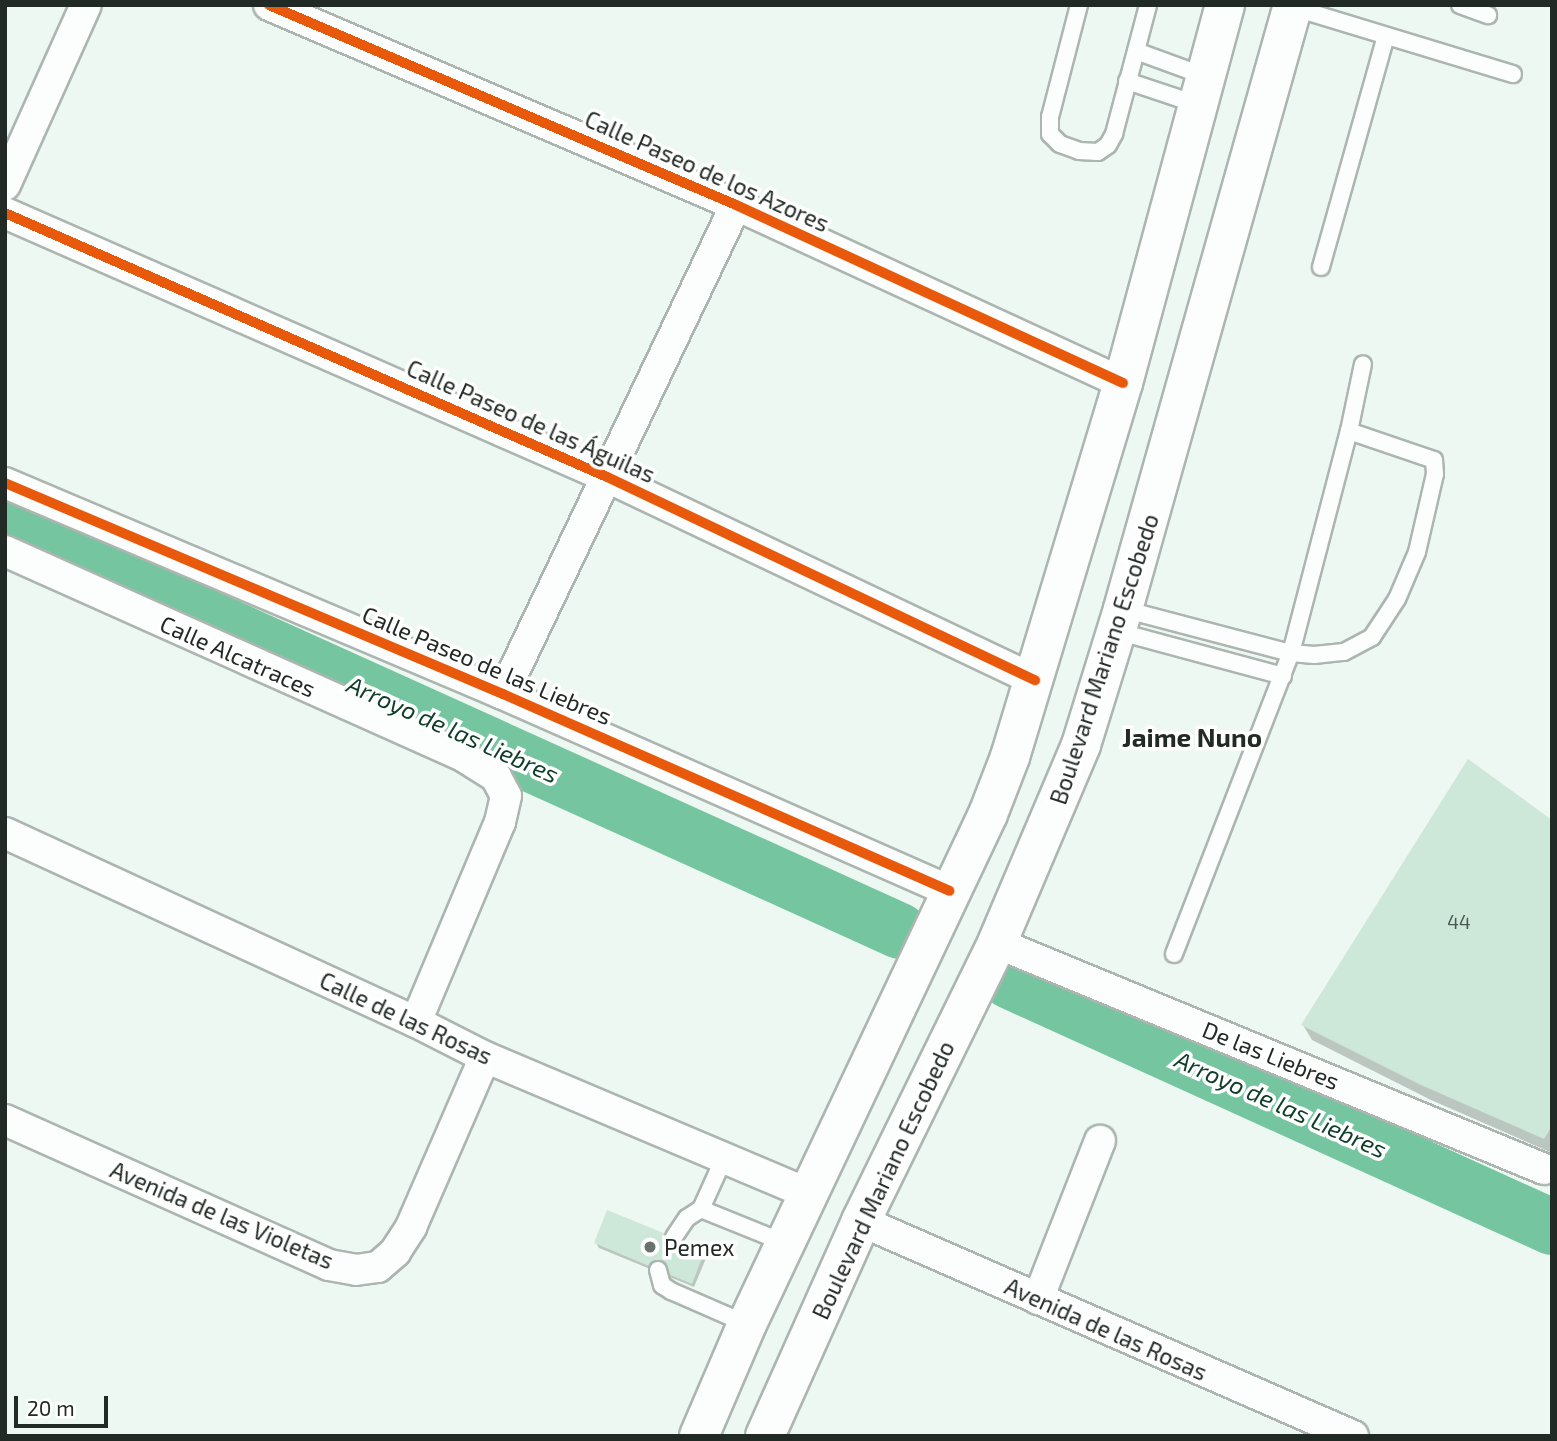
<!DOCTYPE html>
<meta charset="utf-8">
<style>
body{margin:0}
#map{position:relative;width:1557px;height:1441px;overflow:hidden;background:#ecf8f1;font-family:"Exo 2",sans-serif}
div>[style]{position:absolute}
.shadow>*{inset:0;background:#0003}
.river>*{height:56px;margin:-28px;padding:0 28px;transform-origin:28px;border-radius:28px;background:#75c6a0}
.building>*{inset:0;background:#cde7d9}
.roads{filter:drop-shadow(2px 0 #acb5b0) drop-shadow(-2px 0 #acb5b0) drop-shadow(0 2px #acb5b0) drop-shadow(0 -2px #acb5b0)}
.service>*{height:16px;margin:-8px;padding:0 8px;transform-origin:8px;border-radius:8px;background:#fcfefd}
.minor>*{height:30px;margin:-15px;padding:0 15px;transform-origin:15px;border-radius:15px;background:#fcfefd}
.primary>*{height:38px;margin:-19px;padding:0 19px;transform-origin:19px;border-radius:19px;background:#fcfefd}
.cycleway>*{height:10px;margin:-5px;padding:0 5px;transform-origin:5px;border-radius:5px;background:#e8590c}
.dots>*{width:19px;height:19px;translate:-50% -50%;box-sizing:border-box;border:4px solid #fff;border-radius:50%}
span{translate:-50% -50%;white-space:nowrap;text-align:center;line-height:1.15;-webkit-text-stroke:7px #fff;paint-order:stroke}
.number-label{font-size:19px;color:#4c5952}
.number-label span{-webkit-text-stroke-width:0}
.street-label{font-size:23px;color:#212a25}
.poi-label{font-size:23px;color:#212a25}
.left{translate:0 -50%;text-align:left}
.water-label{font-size:24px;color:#0e3d28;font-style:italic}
.quarter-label{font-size:26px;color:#212a25;font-weight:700}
.frame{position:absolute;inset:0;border:7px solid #212a25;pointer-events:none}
.scale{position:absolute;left:14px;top:1396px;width:94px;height:32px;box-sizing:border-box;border:4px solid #212a25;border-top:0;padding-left:9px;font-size:21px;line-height:24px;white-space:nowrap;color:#212a25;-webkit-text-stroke:5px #fff;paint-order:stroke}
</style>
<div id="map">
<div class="shadow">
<div style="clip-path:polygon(1552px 822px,1552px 1153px,1431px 1100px,1312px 1040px,1303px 1025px)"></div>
<div style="clip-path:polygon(596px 1243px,704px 1251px,707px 1256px,694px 1287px,599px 1248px)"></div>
</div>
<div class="river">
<div style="left:5px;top:526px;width:982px;rotate:24.35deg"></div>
<div style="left:1010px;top:981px;width:595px;rotate:24.41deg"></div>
</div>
<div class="building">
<div style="clip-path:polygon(1468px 759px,1552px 820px,1552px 1126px,1544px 1139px,1421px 1085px,1301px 1025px)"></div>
<div style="clip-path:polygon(607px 1210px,705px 1250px,692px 1284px,594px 1243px)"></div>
</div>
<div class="roads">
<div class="service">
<div style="left:1079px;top:5px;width:116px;rotate:104.5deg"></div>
<div style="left:1050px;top:117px;width:17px;rotate:90deg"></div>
<div style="left:1050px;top:134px;width:14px;rotate:45deg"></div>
<div style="left:1060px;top:144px;width:20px;rotate:20deg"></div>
<div style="left:1079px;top:151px;width:19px;rotate:3deg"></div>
<div style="left:1098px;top:152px;width:12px;rotate:-35deg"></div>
<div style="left:1108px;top:145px;width:13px;rotate:-61deg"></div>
<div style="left:1114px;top:134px;width:133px;rotate:-75.2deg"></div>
<div style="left:1460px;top:5px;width:30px;rotate:20deg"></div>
<div style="left:1292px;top:7px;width:231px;rotate:16.9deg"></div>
<div style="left:1136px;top:51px;width:72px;rotate:20.2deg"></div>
<div style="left:1127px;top:81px;width:73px;rotate:18.4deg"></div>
<div style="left:1321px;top:267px;width:240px;rotate:-74.3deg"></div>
<div style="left:1123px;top:609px;width:174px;rotate:14.7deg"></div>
<div style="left:1291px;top:653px;width:23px;rotate:5deg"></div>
<div style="left:1314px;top:655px;width:30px;rotate:-6deg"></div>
<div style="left:1344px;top:652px;width:32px;rotate:-28deg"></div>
<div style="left:1372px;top:637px;width:45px;rotate:-56.7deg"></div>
<div style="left:1397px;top:599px;width:51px;rotate:-66.9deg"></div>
<div style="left:1417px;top:552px;width:80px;rotate:-77deg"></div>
<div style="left:1435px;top:474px;width:14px;rotate:-94deg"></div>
<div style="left:1434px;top:460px;width:90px;rotate:-161.2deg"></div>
<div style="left:1116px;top:631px;width:173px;rotate:15.1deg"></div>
<div style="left:1174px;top:954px;width:323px;rotate:-68.8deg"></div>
<div style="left:1291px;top:653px;width:229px;rotate:-75.4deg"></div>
<div style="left:1349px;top:431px;width:68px;rotate:-78.2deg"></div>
<div style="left:701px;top:1209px;width:56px;rotate:-65.7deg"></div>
<div style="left:674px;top:1237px;width:23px;rotate:-56deg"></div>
<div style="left:687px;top:1218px;width:17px;rotate:-33deg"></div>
<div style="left:701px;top:1209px;width:91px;rotate:22deg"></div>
<div style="left:658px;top:1270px;width:16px;rotate:75deg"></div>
<div style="left:662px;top:1285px;width:11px;rotate:34deg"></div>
<div style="left:671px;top:1291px;width:83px;rotate:23.5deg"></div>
</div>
<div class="minor">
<div style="left:269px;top:5px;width:508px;rotate:23.18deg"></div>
<div style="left:736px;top:205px;width:426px;rotate:24.7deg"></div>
<div style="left:5px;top:185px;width:197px;rotate:-65.8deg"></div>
<div style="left:5px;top:213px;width:657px;rotate:23.68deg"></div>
<div style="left:607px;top:477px;width:474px;rotate:25.4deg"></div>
<div style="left:5px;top:483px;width:541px;rotate:22.96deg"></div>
<div style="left:503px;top:694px;width:488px;rotate:23.8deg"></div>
<div style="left:5px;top:551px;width:502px;rotate:24.11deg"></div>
<div style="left:463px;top:756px;width:39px;rotate:32deg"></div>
<div style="left:496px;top:777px;width:21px;rotate:62deg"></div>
<div style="left:506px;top:796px;width:27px;rotate:103deg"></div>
<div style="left:500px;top:822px;width:217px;rotate:112.8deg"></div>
<div style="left:503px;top:694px;width:542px;rotate:-64.52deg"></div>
<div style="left:5px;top:833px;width:452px;rotate:24.7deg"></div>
<div style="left:416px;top:1022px;width:77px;rotate:26.9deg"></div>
<div style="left:485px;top:1057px;width:353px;rotate:22.9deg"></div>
<div style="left:997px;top:943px;width:592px;rotate:22.45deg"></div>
<div style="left:5px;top:1120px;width:355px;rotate:24.1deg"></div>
<div style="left:329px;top:1265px;width:27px;rotate:10deg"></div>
<div style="left:356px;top:1270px;width:22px;rotate:-8deg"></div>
<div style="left:378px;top:1267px;width:23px;rotate:-41deg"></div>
<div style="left:395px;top:1252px;width:30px;rotate:-57deg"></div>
<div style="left:411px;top:1227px;width:185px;rotate:-66.5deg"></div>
<div style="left:861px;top:1221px;width:537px;rotate:23.6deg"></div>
<div style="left:1038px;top:1299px;width:170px;rotate:-68.6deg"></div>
</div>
<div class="primary">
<div style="left:699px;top:1436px;width:122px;rotate:-66.8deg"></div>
<div style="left:747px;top:1324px;width:564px;rotate:-64.71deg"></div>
<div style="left:988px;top:814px;width:61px;rotate:-68.9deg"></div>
<div style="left:1010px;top:757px;width:391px;rotate:-73.2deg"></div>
<div style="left:1123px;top:383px;width:392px;rotate:-74.9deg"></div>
<div style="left:765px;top:1436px;width:235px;rotate:-65.9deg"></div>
<div style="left:861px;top:1221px;width:309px;rotate:-63.9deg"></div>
<div style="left:997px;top:943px;width:215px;rotate:-67deg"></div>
<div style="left:1081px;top:745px;width:142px;rotate:-72.8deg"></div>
<div style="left:1123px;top:609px;width:627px;rotate:-74.28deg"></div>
</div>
</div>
<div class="cycleway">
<div style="left:269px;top:5px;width:508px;rotate:23.18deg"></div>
<div style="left:736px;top:205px;width:426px;rotate:24.7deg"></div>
<div style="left:5px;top:213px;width:657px;rotate:23.68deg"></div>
<div style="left:607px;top:477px;width:474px;rotate:25.4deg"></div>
<div style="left:5px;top:483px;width:541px;rotate:22.96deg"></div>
<div style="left:503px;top:694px;width:488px;rotate:23.8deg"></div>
</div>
<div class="dots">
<div style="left:650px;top:1247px;background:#68726c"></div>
</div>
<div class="number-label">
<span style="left:1459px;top:922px">44</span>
</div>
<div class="street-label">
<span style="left:707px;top:171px;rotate:24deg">Calle Paseo de los Azores</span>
<span style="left:531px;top:421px;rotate:24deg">Calle Paseo de las Águilas</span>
<span style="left:238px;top:656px;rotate:24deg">Calle Alcatraces</span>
<span style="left:1104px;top:659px;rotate:-72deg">Boulevard Mariano Escobedo</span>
<span style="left:487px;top:665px;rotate:23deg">Calle Paseo de las Liebres</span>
<span style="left:406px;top:1018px;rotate:25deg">Calle de las Rosas</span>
<span style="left:1271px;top:1055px;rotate:22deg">De las Liebres</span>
<span style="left:883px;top:1180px;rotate:-65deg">Boulevard Mariano Escobedo</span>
<span style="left:222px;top:1215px;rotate:23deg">Avenida de las Violetas</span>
<span style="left:1106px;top:1329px;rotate:24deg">Avenida de las Rosas</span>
</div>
<div class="poi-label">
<span class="left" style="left:664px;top:1247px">Pemex</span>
</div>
<div class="water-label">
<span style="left:453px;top:729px;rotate:24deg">Arroyo de las Liebres</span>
<span style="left:1281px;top:1104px;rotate:24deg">Arroyo de las Liebres</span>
</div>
<div class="quarter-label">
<span style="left:1192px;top:737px">Jaime Nuno</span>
</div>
<div class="frame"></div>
<div class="scale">20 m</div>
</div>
